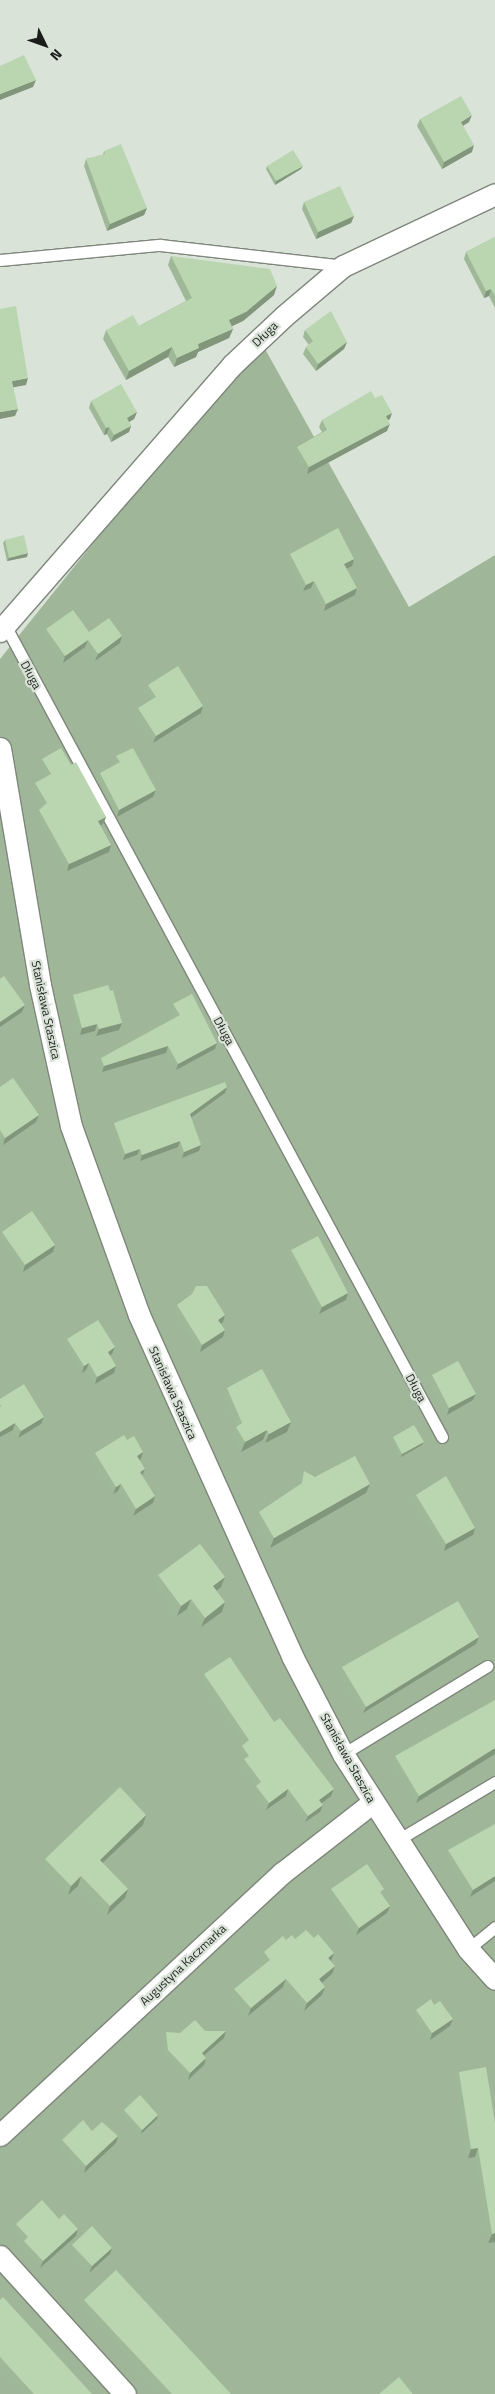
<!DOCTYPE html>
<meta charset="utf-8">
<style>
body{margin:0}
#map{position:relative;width:495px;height:2394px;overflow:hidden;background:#dae3d8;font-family:"Titillium Web",sans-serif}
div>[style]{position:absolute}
.green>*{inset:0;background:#9fb798}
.roads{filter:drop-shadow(1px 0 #7e867b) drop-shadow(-1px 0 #7e867b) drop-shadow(0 1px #7e867b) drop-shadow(0 -1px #7e867b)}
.service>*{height:11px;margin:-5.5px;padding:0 5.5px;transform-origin:5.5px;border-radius:5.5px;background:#fff}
.minor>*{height:21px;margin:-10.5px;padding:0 10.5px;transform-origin:10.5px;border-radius:10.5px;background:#fff}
.wall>*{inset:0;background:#9fb898}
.shaded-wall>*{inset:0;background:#82967c}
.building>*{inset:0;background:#b9d6b1}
span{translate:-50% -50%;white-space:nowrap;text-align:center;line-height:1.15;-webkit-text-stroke:4.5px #dae3d8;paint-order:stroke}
.street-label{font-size:12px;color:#1a1d19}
.north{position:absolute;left:20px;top:20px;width:50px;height:50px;-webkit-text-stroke:4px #dae3d8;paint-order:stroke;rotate:132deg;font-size:14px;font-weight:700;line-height:20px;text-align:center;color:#1a1d19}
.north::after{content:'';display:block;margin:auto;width:18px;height:22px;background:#1a1d19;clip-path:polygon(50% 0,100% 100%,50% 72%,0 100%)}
</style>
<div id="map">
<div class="green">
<div style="clip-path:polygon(265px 349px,409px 607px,495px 555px,495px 2394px,0 2394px,0 659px,197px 414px)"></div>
</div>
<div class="roads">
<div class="service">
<div style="left:0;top:260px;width:161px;rotate:-5.4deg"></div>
<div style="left:160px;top:245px;width:184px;rotate:6.5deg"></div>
<div style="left:5px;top:625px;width:922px;rotate:61.71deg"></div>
<div style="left:343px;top:1754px;width:169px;rotate:-31.4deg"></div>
<div style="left:396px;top:1841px;width:115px;rotate:-30.8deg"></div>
<div style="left:468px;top:1949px;width:35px;rotate:-39deg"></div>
</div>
<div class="minor">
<div style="left:0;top:631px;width:353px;rotate:-48.9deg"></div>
<div style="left:232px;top:365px;width:71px;rotate:-43.3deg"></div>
<div style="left:284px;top:316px;width:77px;rotate:-40.3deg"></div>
<div style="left:343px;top:266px;width:168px;rotate:-25.3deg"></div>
<div style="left:0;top:748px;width:240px;rotate:80.4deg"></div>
<div style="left:40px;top:985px;width:144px;rotate:77.6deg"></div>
<div style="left:71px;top:1126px;width:201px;rotate:70.2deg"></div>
<div style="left:139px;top:1315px;width:374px;rotate:65.8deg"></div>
<div style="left:292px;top:1656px;width:110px;rotate:62.5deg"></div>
<div style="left:343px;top:1754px;width:232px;rotate:57.3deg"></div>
<div style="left:468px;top:1949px;width:40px;rotate:48deg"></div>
<div style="left:0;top:2135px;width:385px;rotate:-42.9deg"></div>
<div style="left:282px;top:1873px;width:114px;rotate:-37.9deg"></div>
<div style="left:0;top:2256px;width:186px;rotate:47.8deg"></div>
</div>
</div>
<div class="wall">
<div style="clip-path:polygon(420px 119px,469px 122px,463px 126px,472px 152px,442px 169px,417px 126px)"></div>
<div style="clip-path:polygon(104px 151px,147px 208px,144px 215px,107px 231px,84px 166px,86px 159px,103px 155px)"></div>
<div style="clip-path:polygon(267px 166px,301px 169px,275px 185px,266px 169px)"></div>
<div style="clip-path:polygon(304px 202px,354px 216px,351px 223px,316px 239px,302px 209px)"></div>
<div style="clip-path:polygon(495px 237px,495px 308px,489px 296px,484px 298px,464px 259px,466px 252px)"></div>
<div style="clip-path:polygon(171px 256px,274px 295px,243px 321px,232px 326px,233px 329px,229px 338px,198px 352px,196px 357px,174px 367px,168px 357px,126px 380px,103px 339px,106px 330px,139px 326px,186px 301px,168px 265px)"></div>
<div style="clip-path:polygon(305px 330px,347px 342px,344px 349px,316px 371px,303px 354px,306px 347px,309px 345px,303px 337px)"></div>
<div style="clip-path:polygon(375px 398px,390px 419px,388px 420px,387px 431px,307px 474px,295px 454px,297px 447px,322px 432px,319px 427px,322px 420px)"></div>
<div style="clip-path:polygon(91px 401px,137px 412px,134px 419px,129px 422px,131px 426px,129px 432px,111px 442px,107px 434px,104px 435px,89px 408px)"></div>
<div style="clip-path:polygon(5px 540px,27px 557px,7px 561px,3px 543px)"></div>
<div style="clip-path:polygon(290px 554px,352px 566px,347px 568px,355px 595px,324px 611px,311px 588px,303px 591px,287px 561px)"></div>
<div style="clip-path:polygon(46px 629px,89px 632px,120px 643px,95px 661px,85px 647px,63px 663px,43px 636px)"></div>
<div style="clip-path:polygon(148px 685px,203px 706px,201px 713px,153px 743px,136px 715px,138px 708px,151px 700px,145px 692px)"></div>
<div style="clip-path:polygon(116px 756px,156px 790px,153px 797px,117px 817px,97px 780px,100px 773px,115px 765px,114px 763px)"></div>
<div style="clip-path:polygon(42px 759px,71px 765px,106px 817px,103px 824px,101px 825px,109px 852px,67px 871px,37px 817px,39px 810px,42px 807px,33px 790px,35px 783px,46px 777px,40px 766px)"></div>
<div style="clip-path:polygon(73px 995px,122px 1023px,119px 1030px,96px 1036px,95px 1031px,80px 1035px,71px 1001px)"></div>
<div style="clip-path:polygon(173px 1004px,217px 1043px,215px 1049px,176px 1070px,166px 1053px,102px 1072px,99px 1064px,101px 1058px,175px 1018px,171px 1010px)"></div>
<div style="clip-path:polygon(0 1087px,36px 1122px,3px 1145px,0 1141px)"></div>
<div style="clip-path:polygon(227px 1087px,225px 1093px,191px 1118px,201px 1145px,199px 1151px,182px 1158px,178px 1147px,140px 1161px,137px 1155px,123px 1160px,112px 1129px,114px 1123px)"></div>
<div style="clip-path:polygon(2px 1232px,55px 1245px,53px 1252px,23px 1272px,0 1239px)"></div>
<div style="clip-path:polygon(291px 1250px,346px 1300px,319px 1314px,289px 1257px)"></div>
<div style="clip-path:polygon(177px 1305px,223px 1322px,221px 1324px,225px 1330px,223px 1337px,200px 1352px,174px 1312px)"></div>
<div style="clip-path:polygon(67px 1339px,112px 1354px,110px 1355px,114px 1373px,95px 1384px,86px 1370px,82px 1373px,65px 1346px)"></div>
<div style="clip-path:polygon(432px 1375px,476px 1394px,473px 1400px,447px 1415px,429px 1382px)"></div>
<div style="clip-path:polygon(227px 1388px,287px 1432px,265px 1443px,263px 1440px,241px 1452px,233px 1436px,236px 1427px,224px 1398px)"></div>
<div style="clip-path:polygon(0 1399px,44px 1417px,41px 1424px,18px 1438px,13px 1430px,0 1437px)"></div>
<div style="clip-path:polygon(393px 1437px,422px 1445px,401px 1457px,391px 1440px)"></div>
<div style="clip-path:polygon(127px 1440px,141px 1459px,140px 1460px,142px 1475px,155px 1496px,153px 1503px,133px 1516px,118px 1491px,113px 1494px,92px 1460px,95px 1453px)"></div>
<div style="clip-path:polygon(304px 1471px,315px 1477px,366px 1493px,270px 1548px,256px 1521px,259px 1512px,300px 1484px)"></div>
<div style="clip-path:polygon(416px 1495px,475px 1528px,473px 1535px,444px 1551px,413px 1502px)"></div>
<div style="clip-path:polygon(158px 1575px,221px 1587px,217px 1590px,225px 1602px,222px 1612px,201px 1627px,187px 1609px,177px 1616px,154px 1585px)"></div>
<div style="clip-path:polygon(479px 1637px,476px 1644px,363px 1713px,339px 1674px,342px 1667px)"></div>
<div style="clip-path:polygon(204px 1674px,274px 1722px,334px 1789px,331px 1796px,321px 1803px,320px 1812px,305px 1822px,286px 1796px,266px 1810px,254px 1793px,256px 1786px,241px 1766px,244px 1759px,239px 1753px,242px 1746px,244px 1744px,201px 1681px)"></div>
<div style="clip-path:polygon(495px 1700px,416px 1803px,392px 1763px,395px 1756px)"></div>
<div style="clip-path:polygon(495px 1824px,495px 1881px,470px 1897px,446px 1857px,448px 1850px)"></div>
<div style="clip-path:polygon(143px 1825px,103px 1863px,125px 1898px,107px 1915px,78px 1886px,68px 1895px,42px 1869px,45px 1859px)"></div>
<div style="clip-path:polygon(331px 1889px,384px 1889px,382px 1895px,390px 1906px,387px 1913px,356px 1935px,329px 1896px)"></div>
<div style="clip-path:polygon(295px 1939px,331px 1961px,332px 1974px,322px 1983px,322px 1995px,304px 2011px,283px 1987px,248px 2016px,231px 1997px,234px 1989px,264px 1964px,261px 1960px,264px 1952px,286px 1940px)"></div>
<div style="clip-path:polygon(434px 2005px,450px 2026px,430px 2040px,413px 2017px,416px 2010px)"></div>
<div style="clip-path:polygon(205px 2031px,226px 2031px,224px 2038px,204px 2056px,206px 2058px,204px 2065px,188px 2080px,166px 2056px,163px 2039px,166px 2032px,180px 2033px)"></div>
<div style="clip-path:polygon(459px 2072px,495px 2123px,495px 2242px,488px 2243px,475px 2157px,468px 2158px,456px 2082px)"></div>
<div style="clip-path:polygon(124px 2110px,158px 2115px,157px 2119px,141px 2134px,122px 2113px)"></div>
<div style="clip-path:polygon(92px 2131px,116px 2143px,84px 2173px,59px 2147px,62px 2140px)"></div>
<div style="clip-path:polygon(16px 2224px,76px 2236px,40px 2268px,21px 2248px,23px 2242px,13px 2231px)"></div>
<div style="clip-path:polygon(72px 2245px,110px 2254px,89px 2273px,69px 2252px)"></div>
<div style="clip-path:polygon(0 2300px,92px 2394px,25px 2394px,0 2366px)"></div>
<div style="clip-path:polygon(84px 2300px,231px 2394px,163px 2394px,82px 2307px)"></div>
</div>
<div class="shaded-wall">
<div style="clip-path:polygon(36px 80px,33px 87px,0 100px,0 94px)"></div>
<div style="clip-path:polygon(472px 115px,469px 122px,459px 128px,461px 122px)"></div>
<div style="clip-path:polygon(474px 145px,472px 152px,442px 169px,444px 162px)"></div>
<div style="clip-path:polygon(303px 166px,301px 169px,275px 185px,276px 181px)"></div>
<div style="clip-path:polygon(147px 208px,144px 215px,107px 231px,110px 224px)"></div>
<div style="clip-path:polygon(354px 216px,351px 223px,316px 239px,318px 232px)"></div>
<div style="clip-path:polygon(277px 286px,274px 295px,243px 321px,226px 329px,229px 320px)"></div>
<div style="clip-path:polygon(491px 289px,489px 296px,484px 298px,486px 291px)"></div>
<div style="clip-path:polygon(233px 329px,229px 338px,198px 352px,196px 357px,174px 367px,177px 358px,198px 344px)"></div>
<div style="clip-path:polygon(347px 342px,344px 349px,316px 371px,318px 364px)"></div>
<div style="clip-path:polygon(172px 347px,168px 357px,126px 380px,129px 371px)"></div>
<div style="clip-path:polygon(28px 378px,26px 385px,10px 388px,12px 381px)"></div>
<div style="clip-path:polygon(18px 409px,15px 416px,0 419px,0 412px)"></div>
<div style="clip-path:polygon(137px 412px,134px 419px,124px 425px,127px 418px)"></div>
<div style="clip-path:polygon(392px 413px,390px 419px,383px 423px,386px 416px)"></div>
<div style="clip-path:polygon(390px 424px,387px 431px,307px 474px,309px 467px)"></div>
<div style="clip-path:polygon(131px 426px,129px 432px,111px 442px,114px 435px)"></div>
<div style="clip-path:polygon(109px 427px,107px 434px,104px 435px,106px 428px)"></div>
<div style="clip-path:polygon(28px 553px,27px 557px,7px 561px,9px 558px)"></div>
<div style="clip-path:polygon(354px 559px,352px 566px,342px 571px,344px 564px)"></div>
<div style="clip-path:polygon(314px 581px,311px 588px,303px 591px,306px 585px)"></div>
<div style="clip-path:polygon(357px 588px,355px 595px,324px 611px,326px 604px)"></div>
<div style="clip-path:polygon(122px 636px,120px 643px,95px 661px,98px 654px)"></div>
<div style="clip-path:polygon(88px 640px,85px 647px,63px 663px,65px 656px)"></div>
<div style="clip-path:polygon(203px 706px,201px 713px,153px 743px,156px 736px)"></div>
<div style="clip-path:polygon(156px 790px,153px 797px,117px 817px,119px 810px)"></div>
<div style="clip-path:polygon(106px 817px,103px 824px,96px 828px,98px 821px)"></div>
<div style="clip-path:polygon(111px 845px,109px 852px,67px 871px,69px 864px)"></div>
<div style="clip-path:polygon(25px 1005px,22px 1012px,0 1027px,0 1022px)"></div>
<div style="clip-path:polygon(122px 1023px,119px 1030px,96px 1036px,99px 1029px)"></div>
<div style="clip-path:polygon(97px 1024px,95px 1031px,80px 1035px,82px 1028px)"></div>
<div style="clip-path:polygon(217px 1043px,215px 1049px,176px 1070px,178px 1064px)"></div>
<div style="clip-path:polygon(168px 1046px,166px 1053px,102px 1072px,104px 1066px)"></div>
<div style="clip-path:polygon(227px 1087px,225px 1093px,188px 1120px,190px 1114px)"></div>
<div style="clip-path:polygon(39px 1115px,36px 1122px,3px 1145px,5px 1138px)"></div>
<div style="clip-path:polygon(180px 1141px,178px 1147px,140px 1161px,142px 1155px)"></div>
<div style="clip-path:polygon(201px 1145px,199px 1151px,182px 1158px,184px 1152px)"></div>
<div style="clip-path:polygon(140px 1149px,137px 1155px,123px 1160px,125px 1154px)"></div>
<div style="clip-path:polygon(55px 1245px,53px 1252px,23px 1272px,25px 1265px)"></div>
<div style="clip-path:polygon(348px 1293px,346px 1300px,319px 1314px,322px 1307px)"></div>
<div style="clip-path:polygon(225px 1315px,223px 1322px,216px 1327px,218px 1320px)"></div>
<div style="clip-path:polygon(225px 1330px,223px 1337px,200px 1352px,202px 1345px)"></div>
<div style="clip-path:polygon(115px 1347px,112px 1354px,105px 1359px,108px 1352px)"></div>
<div style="clip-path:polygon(89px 1363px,86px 1370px,82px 1373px,84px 1366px)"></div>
<div style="clip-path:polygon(116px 1366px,114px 1373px,95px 1384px,97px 1377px)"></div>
<div style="clip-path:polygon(476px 1394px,473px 1400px,447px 1415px,449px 1408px)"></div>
<div style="clip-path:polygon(44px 1417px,41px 1424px,18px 1438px,21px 1431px)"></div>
<div style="clip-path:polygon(291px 1422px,287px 1432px,265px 1443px,269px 1434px)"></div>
<div style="clip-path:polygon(15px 1423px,13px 1430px,0 1437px,0 1432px)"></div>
<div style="clip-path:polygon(267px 1430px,263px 1440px,241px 1452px,245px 1442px)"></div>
<div style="clip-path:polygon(424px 1442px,422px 1445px,401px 1457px,402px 1454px)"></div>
<div style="clip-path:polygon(143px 1452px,141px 1459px,135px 1463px,137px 1456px)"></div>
<div style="clip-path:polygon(145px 1469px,142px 1476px,140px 1472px)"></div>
<div style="clip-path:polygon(121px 1484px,118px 1491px,113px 1494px,116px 1487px)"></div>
<div style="clip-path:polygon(370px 1484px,366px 1493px,270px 1548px,274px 1538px)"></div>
<div style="clip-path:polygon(155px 1496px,153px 1503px,133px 1516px,136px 1509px)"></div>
<div style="clip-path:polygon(475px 1528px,473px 1535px,444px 1551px,446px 1544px)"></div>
<div style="clip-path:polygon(225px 1577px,221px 1587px,210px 1596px,213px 1586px)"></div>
<div style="clip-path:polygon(191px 1599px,187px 1609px,177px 1616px,181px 1606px)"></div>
<div style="clip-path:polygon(225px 1602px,222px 1612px,201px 1627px,205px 1618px)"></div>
<div style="clip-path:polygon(479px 1637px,476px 1644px,363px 1713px,366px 1707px)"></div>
<div style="clip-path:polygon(495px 1748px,495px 1754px,416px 1803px,419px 1796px)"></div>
<div style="clip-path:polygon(288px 1789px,286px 1796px,266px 1810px,269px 1803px)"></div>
<div style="clip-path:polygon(334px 1789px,331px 1796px,317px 1807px,319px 1800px)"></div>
<div style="clip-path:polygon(323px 1805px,320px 1812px,305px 1822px,308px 1816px)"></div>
<div style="clip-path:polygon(146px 1815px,143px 1825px,96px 1869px,100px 1860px)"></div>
<div style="clip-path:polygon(81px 1876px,78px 1886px,68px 1895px,71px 1886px)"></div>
<div style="clip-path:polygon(495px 1876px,495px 1881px,470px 1897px,473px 1890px)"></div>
<div style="clip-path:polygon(128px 1889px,125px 1898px,107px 1915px,110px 1906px)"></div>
<div style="clip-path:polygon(390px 1906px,387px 1913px,356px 1935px,359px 1928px)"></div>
<div style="clip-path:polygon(334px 1953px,331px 1961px,328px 1958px)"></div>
<div style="clip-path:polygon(335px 1966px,332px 1974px,316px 1988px,319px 1979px)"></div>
<div style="clip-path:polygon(286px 1979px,283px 1987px,248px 2016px,251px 2008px)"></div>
<div style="clip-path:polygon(325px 1987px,322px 1995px,304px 2011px,307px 2003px)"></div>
<div style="clip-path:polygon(453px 2019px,450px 2026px,430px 2040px,432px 2033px)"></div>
<div style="clip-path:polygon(226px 2031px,224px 2038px,199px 2060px,202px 2053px)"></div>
<div style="clip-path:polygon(206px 2058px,204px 2065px,188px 2080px,190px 2073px)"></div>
<div style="clip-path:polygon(158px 2115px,157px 2119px,141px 2134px,142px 2130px)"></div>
<div style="clip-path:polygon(118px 2136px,116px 2143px,84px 2173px,86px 2166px)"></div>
<div style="clip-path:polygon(478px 2148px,475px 2157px,468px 2158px,471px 2149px)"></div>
<div style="clip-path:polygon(78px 2229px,76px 2236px,40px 2268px,43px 2261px)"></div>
<div style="clip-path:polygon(495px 2233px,495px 2242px,488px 2243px,492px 2234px)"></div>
<div style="clip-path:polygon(112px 2248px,110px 2254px,89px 2273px,92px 2266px)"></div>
</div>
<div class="building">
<div style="clip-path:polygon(24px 55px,36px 80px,0 94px,0 66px)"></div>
<div style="clip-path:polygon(461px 96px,472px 115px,461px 122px,474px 145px,444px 162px,420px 119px)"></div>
<div style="clip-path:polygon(121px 144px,147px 208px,110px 224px,86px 159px,105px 154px,104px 151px)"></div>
<div style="clip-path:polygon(293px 150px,303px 166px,276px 181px,267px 166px)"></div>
<div style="clip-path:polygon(340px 186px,354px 216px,318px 232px,304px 202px)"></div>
<div style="clip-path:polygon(495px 237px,495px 296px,491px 289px,486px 291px,466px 252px)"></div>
<div style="clip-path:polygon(171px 256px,270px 269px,277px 286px,246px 312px,229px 320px,233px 329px,198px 344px,199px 348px,177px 358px,172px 347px,129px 371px,106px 330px,133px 315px,139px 326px,192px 298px)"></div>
<div style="clip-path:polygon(16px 306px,28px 378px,12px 381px,18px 409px,0 412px,0 309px)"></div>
<div style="clip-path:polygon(331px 311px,347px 342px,318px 364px,306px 347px,313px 341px,305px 330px)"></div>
<div style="clip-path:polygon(121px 384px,137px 412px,127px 418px,131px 426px,114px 435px,109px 427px,106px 428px,91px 401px)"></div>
<div style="clip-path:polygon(371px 391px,375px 398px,382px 395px,392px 413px,386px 416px,390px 424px,309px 467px,297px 447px,327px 430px,322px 420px)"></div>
<div style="clip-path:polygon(338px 528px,354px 559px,344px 564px,357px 588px,326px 604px,314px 581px,306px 585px,290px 554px)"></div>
<div style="clip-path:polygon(24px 535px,28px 553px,9px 558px,5px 540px)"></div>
<div style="clip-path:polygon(73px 610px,89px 632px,109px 618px,122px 636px,98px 654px,88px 640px,65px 656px,46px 629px)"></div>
<div style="clip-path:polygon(178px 666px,203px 706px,156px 736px,138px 708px,156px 697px,148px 685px)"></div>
<div style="clip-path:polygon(61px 748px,71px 765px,76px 762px,106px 817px,98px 821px,111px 845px,69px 864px,39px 810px,47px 803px,35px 783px,51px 774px,42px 759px)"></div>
<div style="clip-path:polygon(133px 748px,156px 790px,119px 810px,100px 773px,120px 762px,116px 756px)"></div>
<div style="clip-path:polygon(4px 976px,25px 1005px,0 1022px,0 979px)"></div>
<div style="clip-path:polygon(108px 985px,110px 991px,113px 990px,122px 1023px,99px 1029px,97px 1024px,82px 1028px,73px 995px)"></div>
<div style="clip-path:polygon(192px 994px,217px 1043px,178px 1064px,168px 1046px,104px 1066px,101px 1058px,180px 1015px,173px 1004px)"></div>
<div style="clip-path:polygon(13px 1078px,39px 1115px,5px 1138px,0 1130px,0 1087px)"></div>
<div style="clip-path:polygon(225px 1082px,227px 1087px,190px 1114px,201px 1145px,184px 1152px,180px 1141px,142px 1155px,140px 1149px,125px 1154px,114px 1123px)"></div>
<div style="clip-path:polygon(32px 1211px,55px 1245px,25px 1265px,2px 1232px)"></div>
<div style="clip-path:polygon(318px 1236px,348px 1293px,322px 1307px,291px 1250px)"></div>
<div style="clip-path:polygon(196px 1286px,207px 1286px,225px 1315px,218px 1320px,225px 1330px,202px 1345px,177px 1305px,192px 1294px)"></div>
<div style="clip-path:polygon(98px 1320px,115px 1347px,108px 1352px,116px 1366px,97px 1377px,89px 1363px,84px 1366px,67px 1339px)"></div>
<div style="clip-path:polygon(458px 1361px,476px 1394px,449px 1408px,432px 1375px)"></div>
<div style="clip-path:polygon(262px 1369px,291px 1422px,269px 1434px,267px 1430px,245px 1442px,236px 1427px,242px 1423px,227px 1388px)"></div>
<div style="clip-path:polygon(24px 1384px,44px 1417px,21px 1431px,15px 1423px,0 1432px,0 1407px,1px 1406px,0 1404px,0 1399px)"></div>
<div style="clip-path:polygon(414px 1425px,424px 1442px,402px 1454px,393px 1437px)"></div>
<div style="clip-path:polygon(124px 1435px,127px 1440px,134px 1436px,143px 1452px,137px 1456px,145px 1469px,140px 1472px,155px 1496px,136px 1509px,121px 1484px,116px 1487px,95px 1453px)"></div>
<div style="clip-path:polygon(355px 1456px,370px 1484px,274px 1538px,259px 1512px,302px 1483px,304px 1471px,315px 1477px)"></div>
<div style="clip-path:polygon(446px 1476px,475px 1528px,446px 1544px,416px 1495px)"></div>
<div style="clip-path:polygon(200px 1544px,225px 1577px,213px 1586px,225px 1602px,205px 1618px,191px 1599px,181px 1606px,158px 1575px)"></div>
<div style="clip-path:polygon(458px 1601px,479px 1637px,366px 1707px,342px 1667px)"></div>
<div style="clip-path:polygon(230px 1657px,274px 1722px,280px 1718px,334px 1789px,319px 1800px,323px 1805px,308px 1816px,288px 1789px,269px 1803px,256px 1786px,261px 1782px,244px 1759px,249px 1756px,242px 1746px,249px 1740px,204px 1674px)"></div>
<div style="clip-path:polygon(495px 1700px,495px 1748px,419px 1796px,395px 1756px)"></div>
<div style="clip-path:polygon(120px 1787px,146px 1815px,100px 1860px,128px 1889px,110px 1906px,81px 1876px,71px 1886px,45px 1859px)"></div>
<div style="clip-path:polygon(495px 1824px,495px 1876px,473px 1890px,448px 1850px)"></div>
<div style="clip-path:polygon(367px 1864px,384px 1889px,380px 1892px,390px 1906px,359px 1928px,331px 1889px)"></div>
<div style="clip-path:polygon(306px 1930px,314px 1938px,318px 1934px,334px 1953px,328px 1958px,335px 1966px,319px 1979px,325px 1987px,307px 2003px,286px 1979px,251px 2008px,234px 1989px,270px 1960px,264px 1952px,283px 1936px,286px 1940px,292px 1935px,295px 1939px)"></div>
<div style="clip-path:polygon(431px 1999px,434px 2005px,440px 2001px,453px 2019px,432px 2033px,416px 2010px)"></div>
<div style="clip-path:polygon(195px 2020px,205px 2031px,226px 2031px,202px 2053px,206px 2058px,190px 2073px,168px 2050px,166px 2032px,180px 2033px)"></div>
<div style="clip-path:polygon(486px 2067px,495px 2123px,495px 2233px,492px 2234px,478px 2148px,471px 2149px,459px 2072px)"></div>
<div style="clip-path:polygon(140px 2095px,158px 2115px,142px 2130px,124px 2110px)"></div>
<div style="clip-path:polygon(83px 2120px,92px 2131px,102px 2122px,118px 2136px,86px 2166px,62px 2140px)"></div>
<div style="clip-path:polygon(42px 2200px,59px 2219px,64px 2214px,78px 2229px,43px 2261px,24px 2241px,28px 2237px,16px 2224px)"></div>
<div style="clip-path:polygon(92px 2226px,112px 2248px,92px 2266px,72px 2245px)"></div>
<div style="clip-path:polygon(116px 2270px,231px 2394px,172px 2394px,84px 2300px)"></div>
<div style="clip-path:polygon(3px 2297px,92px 2394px,34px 2394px,0 2357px,0 2300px)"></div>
<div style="clip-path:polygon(399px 2377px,412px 2393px,412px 2394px,379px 2394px)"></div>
</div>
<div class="street-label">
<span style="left:265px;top:334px;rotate:-44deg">Długa</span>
<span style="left:31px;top:675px;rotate:62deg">Długa</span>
<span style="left:46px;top:1010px;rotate:78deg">Stanisława Staszica</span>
<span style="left:224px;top:1031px;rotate:62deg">Długa</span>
<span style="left:416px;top:1388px;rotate:62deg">Długa</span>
<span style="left:173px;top:1393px;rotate:66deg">Stanisława Staszica</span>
<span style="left:348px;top:1758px;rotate:61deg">Stanisława Staszica</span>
<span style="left:183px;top:1965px;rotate:-43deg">Augustyna Kaczmarka</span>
</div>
<div class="north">N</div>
</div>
